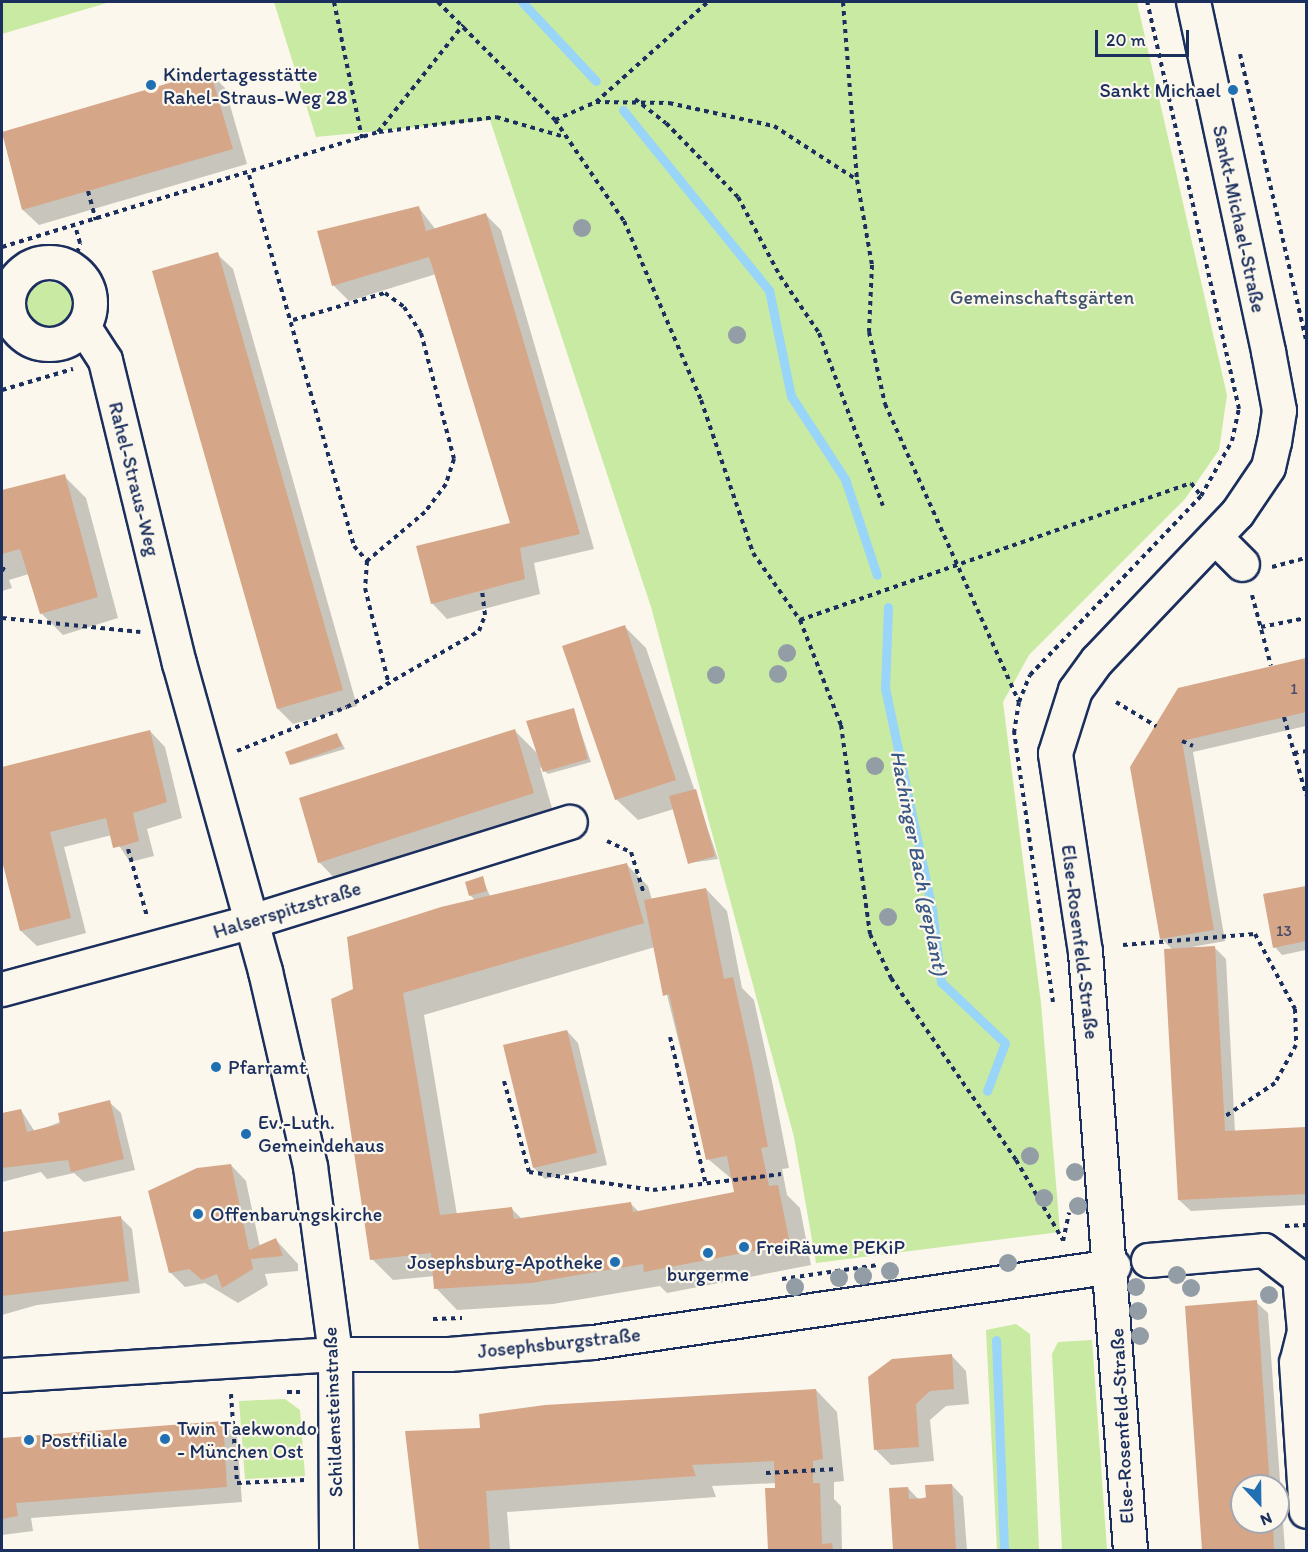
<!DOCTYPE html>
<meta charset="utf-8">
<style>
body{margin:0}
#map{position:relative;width:1308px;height:1552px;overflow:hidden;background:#fbf7ec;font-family:Itim,sans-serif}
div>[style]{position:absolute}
.green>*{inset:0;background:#c9eaa2}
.round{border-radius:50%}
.shadow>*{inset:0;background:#0003}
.stream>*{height:9px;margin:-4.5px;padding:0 4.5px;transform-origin:4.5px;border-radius:4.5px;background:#99d4f9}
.building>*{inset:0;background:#d6a689}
.path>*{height:4px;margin-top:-2px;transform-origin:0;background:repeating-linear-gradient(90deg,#1b2f5e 0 4.5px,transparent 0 9px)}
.roads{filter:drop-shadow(2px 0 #1b2f5e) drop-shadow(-2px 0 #1b2f5e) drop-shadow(0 2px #1b2f5e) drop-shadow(0 -2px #1b2f5e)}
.minor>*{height:33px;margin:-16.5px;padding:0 16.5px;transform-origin:16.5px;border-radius:16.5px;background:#fbf7ec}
.minor>.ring{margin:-16.5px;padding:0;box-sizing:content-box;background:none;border:33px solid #fbf7ec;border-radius:50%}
.trees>*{width:18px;height:18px;margin:-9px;border-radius:50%;background:#939da6}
.dots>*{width:16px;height:16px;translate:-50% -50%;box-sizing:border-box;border:3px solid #fbf7ec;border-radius:50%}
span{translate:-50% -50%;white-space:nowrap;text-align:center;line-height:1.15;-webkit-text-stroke:4.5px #fbf7ec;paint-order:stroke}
.number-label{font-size:16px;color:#4a4d69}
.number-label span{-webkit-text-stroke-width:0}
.poi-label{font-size:20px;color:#1b2f5e}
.left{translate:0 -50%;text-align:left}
.right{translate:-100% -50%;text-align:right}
.street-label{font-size:20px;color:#1b2f5e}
.park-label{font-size:20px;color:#3e546c}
.water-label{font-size:21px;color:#3a5885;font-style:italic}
.frame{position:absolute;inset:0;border:3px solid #1b2f5e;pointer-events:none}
.north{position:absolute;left:1230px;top:1474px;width:60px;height:60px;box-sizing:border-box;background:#fbf7ec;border:2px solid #a1a7b3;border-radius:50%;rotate:158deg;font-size:16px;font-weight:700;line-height:24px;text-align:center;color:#1b2f5e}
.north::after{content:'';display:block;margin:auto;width:21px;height:27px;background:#1f6fb2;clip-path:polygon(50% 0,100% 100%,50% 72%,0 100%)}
.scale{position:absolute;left:1095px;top:30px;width:94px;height:27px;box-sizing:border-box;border:3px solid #1b2f5e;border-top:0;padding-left:8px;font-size:18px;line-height:21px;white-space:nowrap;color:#1b2f5e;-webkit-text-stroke:4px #fbf7ec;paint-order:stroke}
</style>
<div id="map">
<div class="green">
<div style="clip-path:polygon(2px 2px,110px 2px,2px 34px)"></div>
<div style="clip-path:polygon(274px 2px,1137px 2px,1227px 395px,1219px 450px,1185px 499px,1029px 655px,1003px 702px,1041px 1003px,1060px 1232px,816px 1263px,794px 1137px,651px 607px,490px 120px,316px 137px)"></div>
<div class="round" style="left:25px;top:282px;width:48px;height:48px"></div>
<div style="clip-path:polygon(1016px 1324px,1030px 1334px,1039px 1550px,997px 1550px,986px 1330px)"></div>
<div style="clip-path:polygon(1092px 1340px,1107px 1550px,1062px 1550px,1052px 1354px,1058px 1342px)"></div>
<div style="clip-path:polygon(285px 1399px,300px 1410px,305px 1476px,245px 1479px,239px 1401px)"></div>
</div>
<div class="shadow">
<div style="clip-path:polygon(209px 72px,225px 88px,247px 164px,39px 225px,23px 210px,2px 133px)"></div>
<div style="clip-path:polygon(419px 208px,436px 230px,486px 215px,501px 230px,594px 549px,534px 563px,540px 594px,447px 619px,432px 603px,512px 524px,436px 274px,349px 301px,333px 285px)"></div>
<div style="clip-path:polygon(217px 254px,233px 269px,357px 706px,293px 724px,278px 709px)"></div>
<div style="clip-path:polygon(64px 476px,86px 498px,118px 618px,63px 635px,41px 613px,29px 574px,9px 580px,12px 588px,2px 591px,2px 492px)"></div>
<div style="clip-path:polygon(625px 627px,646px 648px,718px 859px,689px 863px,674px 809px,638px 820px,616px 799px)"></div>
<div style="clip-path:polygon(1306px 659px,1306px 726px,1193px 752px,1225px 941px,1192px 947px,1215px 948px,1226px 959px,1235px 1132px,1306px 1128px,1306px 1205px,1191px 1211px,1179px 1200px,1173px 950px,1161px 938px,1179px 690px)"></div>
<div style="clip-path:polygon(573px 709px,591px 762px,548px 774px,540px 767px,554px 815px,340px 884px,319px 862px,515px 731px,539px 755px)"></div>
<div style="clip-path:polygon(150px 731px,165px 747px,182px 818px,147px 829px,154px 856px,130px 862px,112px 835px,64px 847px,86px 933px,37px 946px,21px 931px,2px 855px,2px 769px)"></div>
<div style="clip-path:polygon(337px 734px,345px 749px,291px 765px)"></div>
<div style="clip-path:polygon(evenodd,626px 864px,648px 886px,652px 900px,706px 889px,727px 911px,742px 988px,754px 1000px,773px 1086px,789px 1168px,782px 1169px,787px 1195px,800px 1208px,811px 1265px,667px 1293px,660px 1286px,553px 1304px,457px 1310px,436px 1288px,435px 1276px,393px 1280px,372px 1259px,355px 990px,475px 900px,470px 895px,482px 878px,490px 896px,626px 864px,655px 947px,708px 1159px,733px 1180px,735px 1194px,639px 1212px,631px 1204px,522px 1219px,512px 1209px,457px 1215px,424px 1015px,655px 947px)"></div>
<div style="clip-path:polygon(1306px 888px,1306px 950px,1282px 955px,1275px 947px,1265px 895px)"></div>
<div style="clip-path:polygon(567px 1031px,578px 1043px,607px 1165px,545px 1179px,534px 1168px)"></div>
<div style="clip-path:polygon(109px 1102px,121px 1113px,135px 1170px,84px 1182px,74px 1173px,47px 1179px,41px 1172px,2px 1182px,2px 1115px,21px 1110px,35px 1132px)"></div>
<div style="clip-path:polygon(231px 1165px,246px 1181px,260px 1247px,276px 1240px,298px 1264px,298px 1271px,265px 1274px,268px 1285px,238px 1303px,205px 1283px,185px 1287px,170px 1272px)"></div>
<div style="clip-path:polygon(121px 1218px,132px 1229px,140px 1293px,37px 1305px,2px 1315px,2px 1234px)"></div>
<div style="clip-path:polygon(evenodd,1256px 1302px,1268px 1313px,1285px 1550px,1204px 1550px,1187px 1307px,1256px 1302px,1242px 1486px,1278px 1486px,1278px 1522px,1242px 1522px,1242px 1486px)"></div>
<div style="clip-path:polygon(951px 1355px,966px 1371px,969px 1404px,946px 1406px,930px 1420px,934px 1461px,891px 1465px,876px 1450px)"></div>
<div style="clip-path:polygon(816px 1390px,837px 1412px,844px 1481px,834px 1482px,834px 1499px,841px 1506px,842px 1550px,769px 1550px,767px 1489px,777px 1489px,777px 1483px,712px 1486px,716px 1497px,507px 1512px,510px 1550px,420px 1550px,407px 1432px,482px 1429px)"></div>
<div style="clip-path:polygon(222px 1422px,237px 1437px,242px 1502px,31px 1518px,33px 1531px,2px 1535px,2px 1443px)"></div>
<div style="clip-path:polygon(952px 1485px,963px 1497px,967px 1550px,895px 1550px,891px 1489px,908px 1488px,919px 1500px)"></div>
</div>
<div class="stream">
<div style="left:522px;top:2px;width:108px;rotate:46.9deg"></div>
<div style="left:623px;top:110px;width:232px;rotate:51deg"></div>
<div style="left:769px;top:290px;width:108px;rotate:78.3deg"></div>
<div style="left:791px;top:396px;width:99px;rotate:57deg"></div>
<div style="left:845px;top:479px;width:101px;rotate:71.6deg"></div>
<div style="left:888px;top:607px;width:81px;rotate:92.1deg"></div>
<div style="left:885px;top:688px;width:226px;rotate:78deg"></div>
<div style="left:932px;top:909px;width:74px;rotate:83deg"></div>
<div style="left:941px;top:982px;width:88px;rotate:43.6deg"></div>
<div style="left:1005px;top:1043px;width:51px;rotate:110.6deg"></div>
<div style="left:996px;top:1340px;width:210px;rotate:87.8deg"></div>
</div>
<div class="building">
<div style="clip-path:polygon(210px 71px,233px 149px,22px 210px,2px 132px)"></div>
<div style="clip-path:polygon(419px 206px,426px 231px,486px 213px,580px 534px,520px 548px,525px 579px,431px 604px,416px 546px,510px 523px,432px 266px,429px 257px,332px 286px,317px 231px)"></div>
<div style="clip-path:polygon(218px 252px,343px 690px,277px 709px,152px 271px)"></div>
<div style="clip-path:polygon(65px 474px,98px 597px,40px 614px,20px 549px,2px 554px,2px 490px)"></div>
<div style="clip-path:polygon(625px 625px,676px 780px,615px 800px,562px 646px)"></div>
<div style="clip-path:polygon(1306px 658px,1306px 712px,1182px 741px,1214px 930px,1160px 939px,1130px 767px,1178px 688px)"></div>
<div style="clip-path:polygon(574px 708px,588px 759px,543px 772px,526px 721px)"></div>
<div style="clip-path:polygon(515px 729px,534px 793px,318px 863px,299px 798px)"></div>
<div style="clip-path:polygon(150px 730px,167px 802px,133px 813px,139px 841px,126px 845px,113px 848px,106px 818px,50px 832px,71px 918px,20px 931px,2px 861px,2px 767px)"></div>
<div style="clip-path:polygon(337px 733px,342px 746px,290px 765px,285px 752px)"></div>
<div style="clip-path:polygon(696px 789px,715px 856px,688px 864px,669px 796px)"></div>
<div style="clip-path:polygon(627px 863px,644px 923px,403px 993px,440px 1215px,512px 1207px,514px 1219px,631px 1202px,633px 1212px,734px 1192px,727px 1156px,706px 1160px,669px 994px,663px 996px,644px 900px,706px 888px,724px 979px,733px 977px,752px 1063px,768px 1147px,761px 1148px,769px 1186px,778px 1185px,790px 1244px,644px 1272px,643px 1264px,531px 1283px,434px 1289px,431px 1253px,370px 1260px,331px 999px,353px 989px,347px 937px,441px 907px)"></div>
<div style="clip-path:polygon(483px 876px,487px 891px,469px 896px,465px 882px)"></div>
<div style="clip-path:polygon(1306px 886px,1306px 941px,1273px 948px,1263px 894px)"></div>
<div style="clip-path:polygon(1215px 946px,1225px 1131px,1306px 1127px,1306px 1194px,1178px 1200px,1164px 949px)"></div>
<div style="clip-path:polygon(567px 1030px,597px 1153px,533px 1168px,503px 1045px)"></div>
<div style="clip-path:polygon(110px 1100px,124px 1159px,71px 1172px,68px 1160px,2px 1168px,2px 1113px,21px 1109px,27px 1132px,60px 1124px,58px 1113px)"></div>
<div style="clip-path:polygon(231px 1164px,249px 1250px,276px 1238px,283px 1256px,251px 1259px,253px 1269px,222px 1288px,217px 1274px,202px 1280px,189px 1269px,169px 1273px,148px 1191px,197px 1168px)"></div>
<div style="clip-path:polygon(121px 1216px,129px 1281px,2px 1296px,2px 1232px)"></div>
<div style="clip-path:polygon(1257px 1300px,1270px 1486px,1242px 1486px,1242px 1522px,1273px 1522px,1274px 1550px,1202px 1550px,1185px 1306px)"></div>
<div style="clip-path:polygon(952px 1354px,954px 1389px,930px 1391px,916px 1404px,919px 1447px,874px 1450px,868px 1377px,892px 1359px)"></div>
<div style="clip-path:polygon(816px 1389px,823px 1459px,813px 1461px,813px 1483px,820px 1483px,822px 1544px,832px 1543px,833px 1550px,768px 1550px,765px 1488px,775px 1488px,774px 1461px,692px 1465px,696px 1476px,486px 1491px,490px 1550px,419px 1550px,405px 1431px,480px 1428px,479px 1414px,545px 1405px)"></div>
<div style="clip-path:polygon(223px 1421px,227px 1487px,16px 1503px,18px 1516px,2px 1519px,2px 1438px)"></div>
<div style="clip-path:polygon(952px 1484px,956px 1550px,893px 1550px,889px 1488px,908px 1487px,909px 1499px,926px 1498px,925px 1485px)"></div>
</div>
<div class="path">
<div style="left:334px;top:2px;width:139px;rotate:78.4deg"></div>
<div style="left:438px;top:2px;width:166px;rotate:45.2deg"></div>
<div style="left:555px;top:120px;width:122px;rotate:55.7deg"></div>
<div style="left:624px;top:221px;width:195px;rotate:66.7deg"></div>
<div style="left:701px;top:400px;width:162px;rotate:71.2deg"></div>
<div style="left:753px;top:553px;width:82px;rotate:55deg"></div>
<div style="left:800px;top:620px;width:113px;rotate:68.7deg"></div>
<div style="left:841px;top:725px;width:211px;rotate:82.1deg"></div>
<div style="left:870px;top:934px;width:49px;rotate:64.5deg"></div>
<div style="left:891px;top:978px;width:221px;rotate:55.5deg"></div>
<div style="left:1016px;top:1160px;width:93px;rotate:59.6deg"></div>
<div style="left:843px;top:2px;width:179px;rotate:85.5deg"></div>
<div style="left:857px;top:180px;width:86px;rotate:80deg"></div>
<div style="left:872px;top:265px;width:67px;rotate:92.6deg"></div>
<div style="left:869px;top:332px;width:74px;rotate:77.5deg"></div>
<div style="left:885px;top:404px;width:327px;rotate:65.8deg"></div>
<div style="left:1240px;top:54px;width:293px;rotate:77deg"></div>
<div style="left:635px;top:99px;width:39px;rotate:38deg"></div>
<div style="left:666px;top:123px;width:103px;rotate:45.8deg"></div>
<div style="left:738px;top:197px;width:89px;rotate:62deg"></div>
<div style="left:780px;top:276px;width:69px;rotate:55.6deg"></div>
<div style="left:819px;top:333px;width:184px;rotate:69.7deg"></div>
<div style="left:596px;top:102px;width:73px;rotate:0.8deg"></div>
<div style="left:669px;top:103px;width:107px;rotate:12.4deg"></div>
<div style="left:774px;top:126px;width:99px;rotate:33deg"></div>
<div style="left:555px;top:120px;width:45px;rotate:-23.7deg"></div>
<div style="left:596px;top:102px;width:150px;rotate:-41.8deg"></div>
<div style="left:379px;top:132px;width:118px;rotate:-7.3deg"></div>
<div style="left:496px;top:117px;width:72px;rotate:16.2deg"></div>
<div style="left:249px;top:175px;width:386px;rotate:74.2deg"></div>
<div style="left:354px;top:546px;width:20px;rotate:49deg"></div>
<div style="left:88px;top:191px;width:30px;rotate:75deg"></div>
<div style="left:2px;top:247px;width:393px;rotate:-17deg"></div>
<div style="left:378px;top:132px;width:137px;rotate:-51.5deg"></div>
<div style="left:72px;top:270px;width:28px;rotate:-73deg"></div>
<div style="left:80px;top:243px;width:18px;rotate:-106deg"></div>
<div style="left:293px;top:320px;width:96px;rotate:-16.4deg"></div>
<div style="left:385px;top:293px;width:24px;rotate:36deg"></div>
<div style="left:404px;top:307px;width:31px;rotate:57deg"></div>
<div style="left:421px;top:333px;width:130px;rotate:75.3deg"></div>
<div style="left:454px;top:459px;width:26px;rotate:108deg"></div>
<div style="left:446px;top:484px;width:35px;rotate:127deg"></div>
<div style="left:425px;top:512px;width:76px;rotate:139.8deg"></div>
<div style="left:367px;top:561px;width:27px;rotate:94deg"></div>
<div style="left:365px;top:588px;width:100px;rotate:76.1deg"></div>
<div style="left:2px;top:390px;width:74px;rotate:-16.5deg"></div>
<div style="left:1272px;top:567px;width:35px;rotate:-15deg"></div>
<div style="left:2px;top:571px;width:7px;rotate:-63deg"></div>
<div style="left:1252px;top:595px;width:73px;rotate:75deg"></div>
<div style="left:2px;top:618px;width:139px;rotate:5.8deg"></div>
<div style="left:800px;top:620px;width:414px;rotate:-19.3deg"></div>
<div style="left:1191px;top:483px;width:16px;rotate:52deg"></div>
<div style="left:1261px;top:627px;width:46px;rotate:-11.3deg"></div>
<div style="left:1116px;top:702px;width:47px;rotate:31deg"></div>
<div style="left:1284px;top:717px;width:81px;rotate:74.2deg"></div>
<div style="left:1182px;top:741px;width:12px;rotate:24deg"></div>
<div style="left:237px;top:751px;width:118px;rotate:-21.8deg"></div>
<div style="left:347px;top:707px;width:152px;rotate:-29.9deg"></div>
<div style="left:479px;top:631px;width:17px;rotate:-69deg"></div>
<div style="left:485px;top:615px;width:24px;rotate:-97deg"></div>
<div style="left:1294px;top:753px;width:12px;rotate:-9deg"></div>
<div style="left:607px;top:841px;width:26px;rotate:25deg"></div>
<div style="left:631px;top:852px;width:44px;rotate:72.8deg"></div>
<div style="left:128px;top:849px;width:70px;rotate:74.2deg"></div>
<div style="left:1123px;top:945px;width:132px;rotate:-4.8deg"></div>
<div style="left:1255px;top:934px;width:85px;rotate:61.9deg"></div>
<div style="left:1295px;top:1009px;width:36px;rotate:88deg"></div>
<div style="left:1296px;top:1045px;width:43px;rotate:118.9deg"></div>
<div style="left:1275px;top:1083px;width:61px;rotate:146.3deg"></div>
<div style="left:1053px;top:1002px;width:272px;rotate:-98.2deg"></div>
<div style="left:1014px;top:733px;width:31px;rotate:-81deg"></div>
<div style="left:1019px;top:702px;width:29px;rotate:-68deg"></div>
<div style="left:1030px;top:675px;width:248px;rotate:-46.3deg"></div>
<div style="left:1201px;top:496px;width:63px;rotate:-60.6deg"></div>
<div style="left:1232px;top:441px;width:33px;rotate:-78deg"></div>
<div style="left:1239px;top:409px;width:417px;rotate:-102.7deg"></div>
<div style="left:670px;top:1037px;width:152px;rotate:76.3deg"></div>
<div style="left:504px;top:1081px;width:94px;rotate:74.6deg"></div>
<div style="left:529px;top:1172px;width:125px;rotate:8.3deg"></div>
<div style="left:653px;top:1190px;width:129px;rotate:-7.1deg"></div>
<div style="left:1285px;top:1226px;width:21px;rotate:-3deg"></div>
<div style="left:1063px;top:1241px;width:29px;rotate:-78deg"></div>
<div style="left:782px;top:1279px;width:97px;rotate:-8.3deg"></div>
<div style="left:433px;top:1319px;width:29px;rotate:-2deg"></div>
<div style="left:287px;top:1392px;width:17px"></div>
<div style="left:231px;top:1394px;width:89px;rotate:86.1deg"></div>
<div style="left:237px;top:1483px;width:68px;rotate:-2.5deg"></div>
<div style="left:766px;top:1473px;width:71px;rotate:-3.2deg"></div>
</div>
<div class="roads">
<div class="minor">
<div class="ring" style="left:8px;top:262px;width:49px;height:49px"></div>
<div style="left:83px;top:326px;width:40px;rotate:57.1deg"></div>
<div style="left:105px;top:360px;width:312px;rotate:76.3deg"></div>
<div style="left:179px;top:663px;width:320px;rotate:74.4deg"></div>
<div style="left:265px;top:971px;width:200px;rotate:77deg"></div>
<div style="left:310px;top:1166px;width:190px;rotate:82.4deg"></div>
<div style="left:335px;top:1354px;width:196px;rotate:89.7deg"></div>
<div style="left:1215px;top:537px;width:38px;rotate:45deg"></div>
<div style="left:2px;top:989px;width:255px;rotate:-15.2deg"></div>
<div style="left:248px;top:922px;width:337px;rotate:-17.3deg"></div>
<div style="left:1148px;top:1260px;width:116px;rotate:-4.9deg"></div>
<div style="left:1264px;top:1250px;width:44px;rotate:37.6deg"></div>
<div style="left:1299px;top:1277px;width:54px;rotate:84.7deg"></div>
<div style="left:1304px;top:1331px;width:32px;rotate:104deg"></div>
<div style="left:1296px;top:1362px;width:149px;rotate:86.2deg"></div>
<div style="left:2px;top:1375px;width:334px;rotate:-3.6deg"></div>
<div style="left:335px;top:1354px;width:114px"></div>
<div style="left:449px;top:1354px;width:144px;rotate:-4.8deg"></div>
<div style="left:593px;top:1342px;width:526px;rotate:-8.32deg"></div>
<div style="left:1130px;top:1550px;width:600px;rotate:-94.3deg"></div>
<div style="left:1085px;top:952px;width:201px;rotate:-98.6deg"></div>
<div style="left:1055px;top:753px;width:66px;rotate:-72.4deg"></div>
<div style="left:1075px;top:690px;width:37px;rotate:-54deg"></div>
<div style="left:1097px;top:660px;width:203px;rotate:-46.4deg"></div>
<div style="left:1237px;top:513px;width:55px;rotate:-56deg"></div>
<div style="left:1268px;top:467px;width:26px;rotate:-77deg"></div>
<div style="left:1274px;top:442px;width:32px;rotate:-81deg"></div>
<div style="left:1279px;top:410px;width:60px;rotate:-100.6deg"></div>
<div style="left:1268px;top:351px;width:357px;rotate:-102.1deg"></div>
</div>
</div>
<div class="trees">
<div style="left:582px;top:228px"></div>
<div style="left:737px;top:335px"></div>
<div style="left:787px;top:653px"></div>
<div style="left:778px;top:674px"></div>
<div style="left:716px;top:675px"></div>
<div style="left:875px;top:766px"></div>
<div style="left:888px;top:917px"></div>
<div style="left:1030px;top:1156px"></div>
<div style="left:1075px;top:1172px"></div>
<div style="left:1044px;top:1198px"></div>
<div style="left:1078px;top:1206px"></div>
<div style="left:1008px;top:1263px"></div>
<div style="left:890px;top:1271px"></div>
<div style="left:1177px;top:1275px"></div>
<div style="left:863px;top:1276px"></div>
<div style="left:839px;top:1278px"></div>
<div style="left:795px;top:1287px"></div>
<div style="left:1136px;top:1287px"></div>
<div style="left:1191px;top:1288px"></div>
<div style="left:1269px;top:1295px"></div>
<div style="left:1138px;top:1311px"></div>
<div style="left:1140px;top:1336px"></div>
</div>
<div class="dots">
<div style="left:151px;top:85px;background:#1f6fb2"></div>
<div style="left:1233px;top:90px;background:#1f6fb2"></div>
<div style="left:216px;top:1067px;background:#1f6fb2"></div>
<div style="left:246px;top:1134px;background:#1f6fb2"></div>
<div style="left:198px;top:1214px;background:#1f6fb2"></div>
<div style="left:744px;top:1247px;background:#1f6fb2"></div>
<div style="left:708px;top:1253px;background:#1f6fb2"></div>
<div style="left:615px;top:1262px;background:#1f6fb2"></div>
<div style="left:165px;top:1439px;background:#1f6fb2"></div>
<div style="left:29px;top:1440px;background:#1f6fb2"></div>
</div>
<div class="number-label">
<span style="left:1294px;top:689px">1</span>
<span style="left:1284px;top:931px">13</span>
</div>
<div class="poi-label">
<span class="left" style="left:163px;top:86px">Kindertagesstätte<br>Rahel-Straus-Weg 28</span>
<span class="right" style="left:1221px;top:90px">Sankt Michael</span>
<span class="left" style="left:228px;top:1067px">Pfarramt</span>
<span class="left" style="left:258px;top:1134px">Ev.-Luth.<br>Gemeindehaus</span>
<span class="left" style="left:210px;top:1214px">Offenbarungskirche</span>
<span class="left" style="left:756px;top:1247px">FreiRäume PEKiP</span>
<span class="right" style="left:603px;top:1262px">Josephsburg-Apotheke</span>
<span style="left:708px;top:1274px">burgerme</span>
<span class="left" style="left:177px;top:1440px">Twin Taekwondo<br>- München Ost</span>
<span class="left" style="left:41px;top:1440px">Postfiliale</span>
</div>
<div class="street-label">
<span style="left:1239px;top:219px;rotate:78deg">Sankt-Michael-Straße</span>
<span style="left:134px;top:479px;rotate:76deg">Rahel-Straus-Weg</span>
<span style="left:287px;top:910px;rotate:-17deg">Halserspitzstraße</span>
<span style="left:1080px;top:942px;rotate:83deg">Else-Rosenfeld-Straße</span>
<span style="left:559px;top:1343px;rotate:-6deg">Josephsburgstraße</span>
<span style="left:333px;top:1412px;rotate:-92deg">Schildensteinstraße</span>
<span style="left:1122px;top:1426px;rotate:-93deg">Else-Rosenfeld-Straße</span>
</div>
<div class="park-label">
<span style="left:1042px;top:297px">Gemeinschaftsgärten</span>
</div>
<div class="water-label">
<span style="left:919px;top:863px;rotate:79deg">Hachinger Bach (geplant)</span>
</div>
<div class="frame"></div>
<div class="north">N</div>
<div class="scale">20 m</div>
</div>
